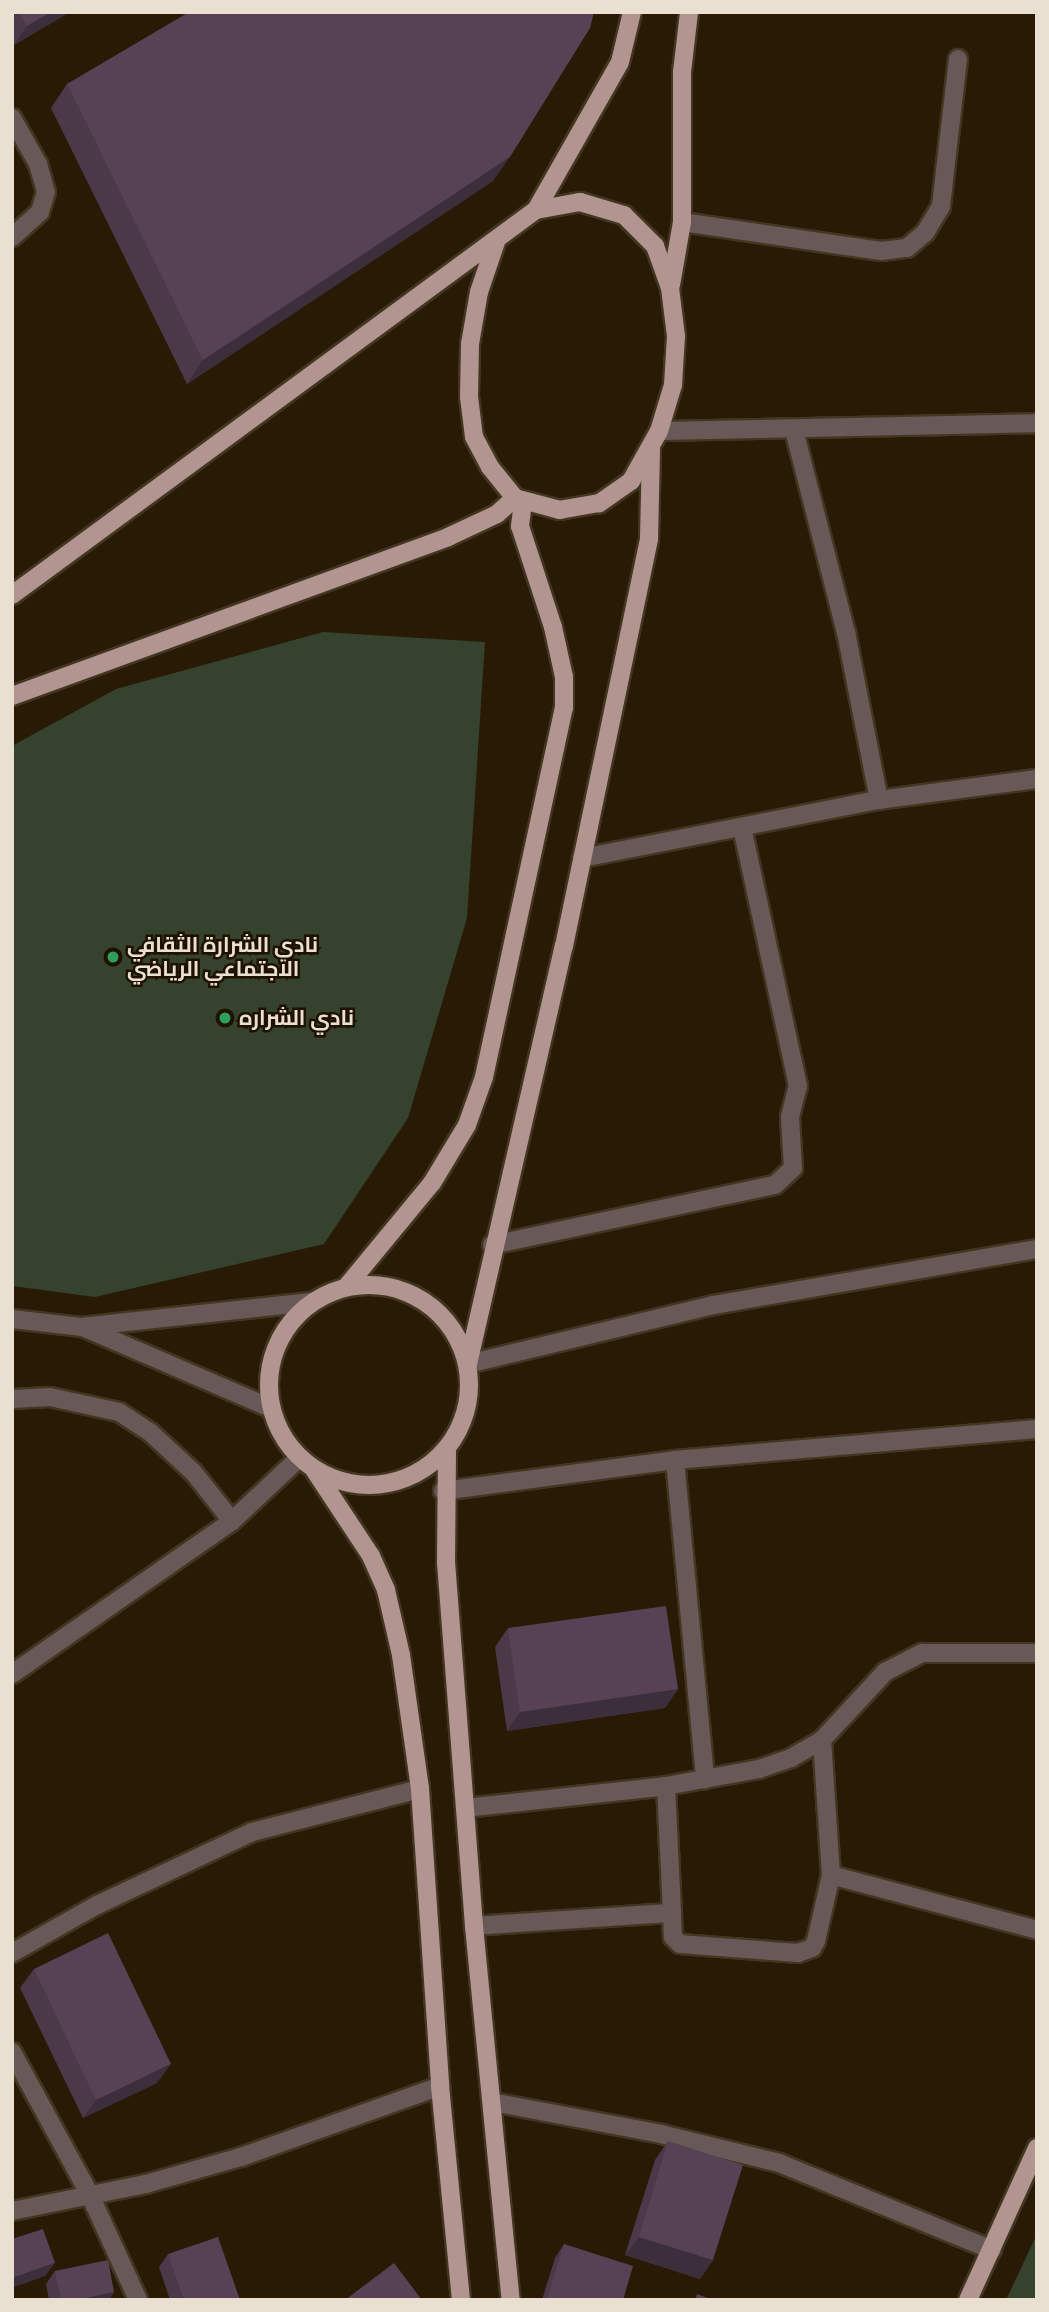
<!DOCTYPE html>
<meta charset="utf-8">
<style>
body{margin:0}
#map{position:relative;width:1049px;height:2312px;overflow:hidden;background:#281a04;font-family:Cabin,Cairo,sans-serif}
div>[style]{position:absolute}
.green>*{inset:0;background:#34422e}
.roads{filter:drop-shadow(2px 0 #433621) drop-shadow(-2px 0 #433621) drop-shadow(0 2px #433621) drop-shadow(0 -2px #433621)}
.minor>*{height:18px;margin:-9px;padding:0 9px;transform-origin:9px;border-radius:9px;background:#675957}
.tertiary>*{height:18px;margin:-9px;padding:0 9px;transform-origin:9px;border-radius:9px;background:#675957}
.primary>*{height:18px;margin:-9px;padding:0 9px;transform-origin:9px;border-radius:9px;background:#b29591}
.primary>.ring{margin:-9px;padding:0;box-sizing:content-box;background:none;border:18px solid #b29591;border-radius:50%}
.wall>*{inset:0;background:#4b3949}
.shaded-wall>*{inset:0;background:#3d2e3c}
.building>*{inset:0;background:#574255}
.dots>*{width:19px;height:19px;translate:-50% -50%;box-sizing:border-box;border:4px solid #1e1100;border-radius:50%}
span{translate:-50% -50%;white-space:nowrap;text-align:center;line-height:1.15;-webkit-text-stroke:5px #1e1100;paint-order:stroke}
.poi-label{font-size:21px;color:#e9e0d2;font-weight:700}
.left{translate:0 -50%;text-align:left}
.frame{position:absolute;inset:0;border:14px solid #e9e0d2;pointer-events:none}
</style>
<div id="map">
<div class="green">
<div style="clip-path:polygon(323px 632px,485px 642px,467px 918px,408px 1118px,324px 1244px,95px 1297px,12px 1286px,12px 746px,116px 689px)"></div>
<div style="clip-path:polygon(1037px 2234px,1037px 2300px,1006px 2300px)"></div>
</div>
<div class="roads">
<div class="minor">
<div style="left:12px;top:118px;width:53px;rotate:60.5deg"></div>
<div style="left:38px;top:164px;width:29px;rotate:74deg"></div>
<div style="left:46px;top:192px;width:21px;rotate:107deg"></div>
<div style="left:40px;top:212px;width:38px;rotate:138deg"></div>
<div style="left:682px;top:222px;width:201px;rotate:8.3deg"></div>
<div style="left:881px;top:251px;width:26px;rotate:-7deg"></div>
<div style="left:907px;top:248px;width:23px;rotate:-40deg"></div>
<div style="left:925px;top:233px;width:31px;rotate:-59deg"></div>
<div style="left:941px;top:206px;width:148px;rotate:-83.4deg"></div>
<div style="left:794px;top:430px;width:209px;rotate:75.6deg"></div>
<div style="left:846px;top:632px;width:171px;rotate:78.9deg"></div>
<div style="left:582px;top:858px;width:303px;rotate:-11.1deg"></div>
<div style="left:879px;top:800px;width:159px;rotate:-7.6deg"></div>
<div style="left:492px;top:1245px;width:289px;rotate:-12deg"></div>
<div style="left:775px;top:1185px;width:25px;rotate:-43deg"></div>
<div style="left:793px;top:1168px;width:51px;rotate:-93.4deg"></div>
<div style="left:790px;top:1117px;width:32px;rotate:-76deg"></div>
<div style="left:798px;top:1086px;width:265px;rotate:-102.2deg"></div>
<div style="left:468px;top:1364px;width:252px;rotate:-13.5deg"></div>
<div style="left:713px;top:1305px;width:329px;rotate:-9.8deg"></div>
<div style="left:12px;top:1399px;width:38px;rotate:-3deg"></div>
<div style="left:50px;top:1397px;width:71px;rotate:12.3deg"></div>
<div style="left:119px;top:1412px;width:38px;rotate:33deg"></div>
<div style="left:151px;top:1433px;width:59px;rotate:42.9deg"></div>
<div style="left:194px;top:1473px;width:61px;rotate:51.6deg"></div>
<div style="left:675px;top:1460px;width:321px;rotate:84.6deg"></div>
<div style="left:443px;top:1491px;width:234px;rotate:-7.6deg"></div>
<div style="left:675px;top:1460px;width:363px;rotate:-4.9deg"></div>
<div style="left:12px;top:1674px;width:268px;rotate:-34.8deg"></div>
<div style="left:232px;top:1521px;width:92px;rotate:-43.2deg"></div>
<div style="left:822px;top:1740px;width:135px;rotate:86.2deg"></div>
<div style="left:831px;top:1875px;width:213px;rotate:14.9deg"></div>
<div style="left:465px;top:1808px;width:202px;rotate:-6.2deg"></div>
<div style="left:666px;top:1786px;width:95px;rotate:-10.4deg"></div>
<div style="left:759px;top:1769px;width:34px;rotate:-19deg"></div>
<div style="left:791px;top:1758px;width:36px;rotate:-30deg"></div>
<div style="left:822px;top:1740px;width:93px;rotate:-47.2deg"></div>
<div style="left:885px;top:1672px;width:42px;rotate:-27.2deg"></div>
<div style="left:922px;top:1653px;width:115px"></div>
<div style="left:672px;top:1913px;width:24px;rotate:88deg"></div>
<div style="left:673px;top:1937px;width:10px;rotate:45deg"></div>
<div style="left:680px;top:1944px;width:118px;rotate:4.4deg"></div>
<div style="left:798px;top:1953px;width:15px;rotate:-20deg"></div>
<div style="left:812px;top:1948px;width:8px;rotate:-60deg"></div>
<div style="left:816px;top:1941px;width:68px;rotate:-77.2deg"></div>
<div style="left:474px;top:1926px;width:198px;rotate:-3.8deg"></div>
<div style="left:672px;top:1913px;width:127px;rotate:-92.7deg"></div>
<div style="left:12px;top:1953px;width:98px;rotate:-29.5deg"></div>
<div style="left:97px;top:1905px;width:171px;rotate:-25.2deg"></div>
<div style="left:252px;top:1832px;width:173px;rotate:-14.4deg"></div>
<div style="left:12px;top:2052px;width:163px;rotate:61.4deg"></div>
<div style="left:90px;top:2195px;width:115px;rotate:65.4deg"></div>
<div style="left:492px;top:2102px;width:172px;rotate:10.7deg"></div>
<div style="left:661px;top:2134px;width:122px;rotate:13.8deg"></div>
<div style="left:779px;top:2163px;width:230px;rotate:22.2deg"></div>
<div style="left:12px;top:2211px;width:137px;rotate:-11.4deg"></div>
<div style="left:146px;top:2184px;width:99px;rotate:-15.9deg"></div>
<div style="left:241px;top:2157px;width:211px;rotate:-19.6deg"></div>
</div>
<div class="tertiary">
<div style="left:659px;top:431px;width:378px;rotate:-1.2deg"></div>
<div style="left:12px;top:1319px;width:69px;rotate:6.6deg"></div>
<div style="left:81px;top:1327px;width:231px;rotate:-6.2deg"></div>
<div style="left:85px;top:1328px;width:202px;rotate:23.3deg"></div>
</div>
<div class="primary">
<div style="left:536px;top:210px;width:170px;rotate:-60.4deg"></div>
<div style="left:620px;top:62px;width:51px;rotate:-76.5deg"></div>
<div style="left:671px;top:285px;width:64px;rotate:-80.1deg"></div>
<div style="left:682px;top:222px;width:150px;rotate:-90deg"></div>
<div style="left:682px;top:72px;width:60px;rotate:-83.3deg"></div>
<div style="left:12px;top:595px;width:650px;rotate:-36.31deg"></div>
<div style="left:536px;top:210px;width:45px;rotate:-10.3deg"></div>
<div style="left:580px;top:202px;width:46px;rotate:16.5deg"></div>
<div style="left:624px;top:215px;width:44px;rotate:45deg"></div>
<div style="left:655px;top:246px;width:45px;rotate:70.3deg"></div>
<div style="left:670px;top:288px;width:48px;rotate:82.9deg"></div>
<div style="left:676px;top:336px;width:49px;rotate:93.5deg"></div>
<div style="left:673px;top:385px;width:48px;rotate:106.9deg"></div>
<div style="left:659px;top:431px;width:57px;rotate:119.2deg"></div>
<div style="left:631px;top:481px;width:39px;rotate:145deg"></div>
<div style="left:599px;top:503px;width:40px;rotate:170deg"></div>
<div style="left:560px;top:510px;width:47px;rotate:-165.1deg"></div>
<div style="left:515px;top:498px;width:40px;rotate:-129deg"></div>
<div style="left:490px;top:467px;width:34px;rotate:-118deg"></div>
<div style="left:474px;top:437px;width:40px;rotate:-97.1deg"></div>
<div style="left:469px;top:397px;width:53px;rotate:-88.9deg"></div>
<div style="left:470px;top:344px;width:53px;rotate:-80.2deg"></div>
<div style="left:479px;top:292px;width:53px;rotate:-71.2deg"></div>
<div style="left:12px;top:696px;width:464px;rotate:-20deg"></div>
<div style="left:448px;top:537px;width:54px;rotate:-25.1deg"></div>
<div style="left:497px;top:514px;width:24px;rotate:-42deg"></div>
<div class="ring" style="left:269px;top:1285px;width:182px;height:182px"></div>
<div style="left:347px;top:1286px;width:134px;rotate:-50.5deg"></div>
<div style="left:432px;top:1183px;width:68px;rotate:-58.9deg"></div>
<div style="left:467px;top:1125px;width:51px;rotate:-70.5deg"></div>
<div style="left:484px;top:1077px;width:378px;rotate:-77.8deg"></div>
<div style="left:564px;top:708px;width:31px;rotate:-90deg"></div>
<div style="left:564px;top:677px;width:51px;rotate:-102.4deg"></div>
<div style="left:553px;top:627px;width:106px;rotate:-108.1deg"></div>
<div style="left:520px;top:526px;width:25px;rotate:-83deg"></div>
<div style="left:468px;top:1364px;width:429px;rotate:-77.1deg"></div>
<div style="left:564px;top:946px;width:416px;rotate:-78.2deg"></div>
<div style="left:649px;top:539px;width:90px;rotate:-88.7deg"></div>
<div style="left:447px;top:1450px;width:112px;rotate:90.5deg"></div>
<div style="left:446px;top:1562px;width:365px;rotate:85.6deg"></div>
<div style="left:474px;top:1926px;width:376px;rotate:84.4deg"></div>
<div style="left:315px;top:1471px;width:102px;rotate:56.6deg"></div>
<div style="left:371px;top:1556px;width:37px;rotate:66deg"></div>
<div style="left:386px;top:1590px;width:67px;rotate:77deg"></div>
<div style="left:401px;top:1655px;width:135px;rotate:81.9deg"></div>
<div style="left:420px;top:1789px;width:298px;rotate:86.1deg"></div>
<div style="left:440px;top:2086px;width:215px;rotate:84.4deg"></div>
<div style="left:968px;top:2300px;width:167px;rotate:-65.6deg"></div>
</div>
</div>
<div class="wall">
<div style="clip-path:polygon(12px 12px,70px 12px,14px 45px,12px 42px)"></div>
<div style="clip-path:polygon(67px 84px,493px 181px,187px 384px,51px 108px)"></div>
<div style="clip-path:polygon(508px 1628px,678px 1689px,665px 1708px,507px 1731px,495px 1647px)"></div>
<div style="clip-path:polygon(34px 1969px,157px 2083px,83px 2118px,20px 1988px)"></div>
<div style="clip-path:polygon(668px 2141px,713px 2260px,700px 2279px,625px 2255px,655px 2160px)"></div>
<div style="clip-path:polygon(564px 2244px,623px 2300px,542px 2300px,555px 2258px)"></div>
<div style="clip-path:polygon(168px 2254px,240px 2300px,170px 2300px,159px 2267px)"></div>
<div style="clip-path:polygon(55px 2271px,114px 2292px,109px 2300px,49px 2300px,46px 2284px)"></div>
</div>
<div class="shaded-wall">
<div style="clip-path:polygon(51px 12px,70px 12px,14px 45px,27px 26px)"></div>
<div style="clip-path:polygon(510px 157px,493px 181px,187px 384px,203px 360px)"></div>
<div style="clip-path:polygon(678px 1689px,665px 1708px,507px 1731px,520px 1712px)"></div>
<div style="clip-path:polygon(171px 2064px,157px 2083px,83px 2118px,96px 2100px)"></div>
<div style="clip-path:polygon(639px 2237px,713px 2260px,700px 2279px,625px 2255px)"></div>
<div style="clip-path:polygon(55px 2263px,45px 2276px,12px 2288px,12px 2278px)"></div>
<div style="clip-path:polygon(114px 2292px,109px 2300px,76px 2300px)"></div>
</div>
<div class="building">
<div style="clip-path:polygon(19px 12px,51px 12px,27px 26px)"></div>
<div style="clip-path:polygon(189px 12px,594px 12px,590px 28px,510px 157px,203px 360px,67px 84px)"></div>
<div style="clip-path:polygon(666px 1606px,678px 1689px,520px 1712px,508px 1628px)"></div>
<div style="clip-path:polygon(108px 1933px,171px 2064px,96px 2100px,34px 1969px)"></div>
<div style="clip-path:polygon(668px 2141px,743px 2165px,713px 2260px,639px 2237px)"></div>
<div style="clip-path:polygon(43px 2229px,55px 2263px,12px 2278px,12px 2239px)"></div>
<div style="clip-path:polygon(218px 2237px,240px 2300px,184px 2300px,168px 2254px)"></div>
<div style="clip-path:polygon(564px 2244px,633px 2266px,623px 2300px,547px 2300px)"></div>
<div style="clip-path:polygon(108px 2260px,114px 2292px,76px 2300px,61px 2300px,55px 2271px)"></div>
<div style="clip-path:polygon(394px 2263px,422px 2300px,345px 2300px)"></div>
<div style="clip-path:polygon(697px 2294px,713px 2300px,695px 2300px)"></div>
</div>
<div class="dots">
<div style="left:113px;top:957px;background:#2e9e5b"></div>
<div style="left:225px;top:1018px;background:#2e9e5b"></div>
</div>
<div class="poi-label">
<span class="left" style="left:127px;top:957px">نادي الشرارة الثقافي<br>الاجتماعي الرياضي</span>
<span class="left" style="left:239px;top:1018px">نادي الشراره</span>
</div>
<div class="frame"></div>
</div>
